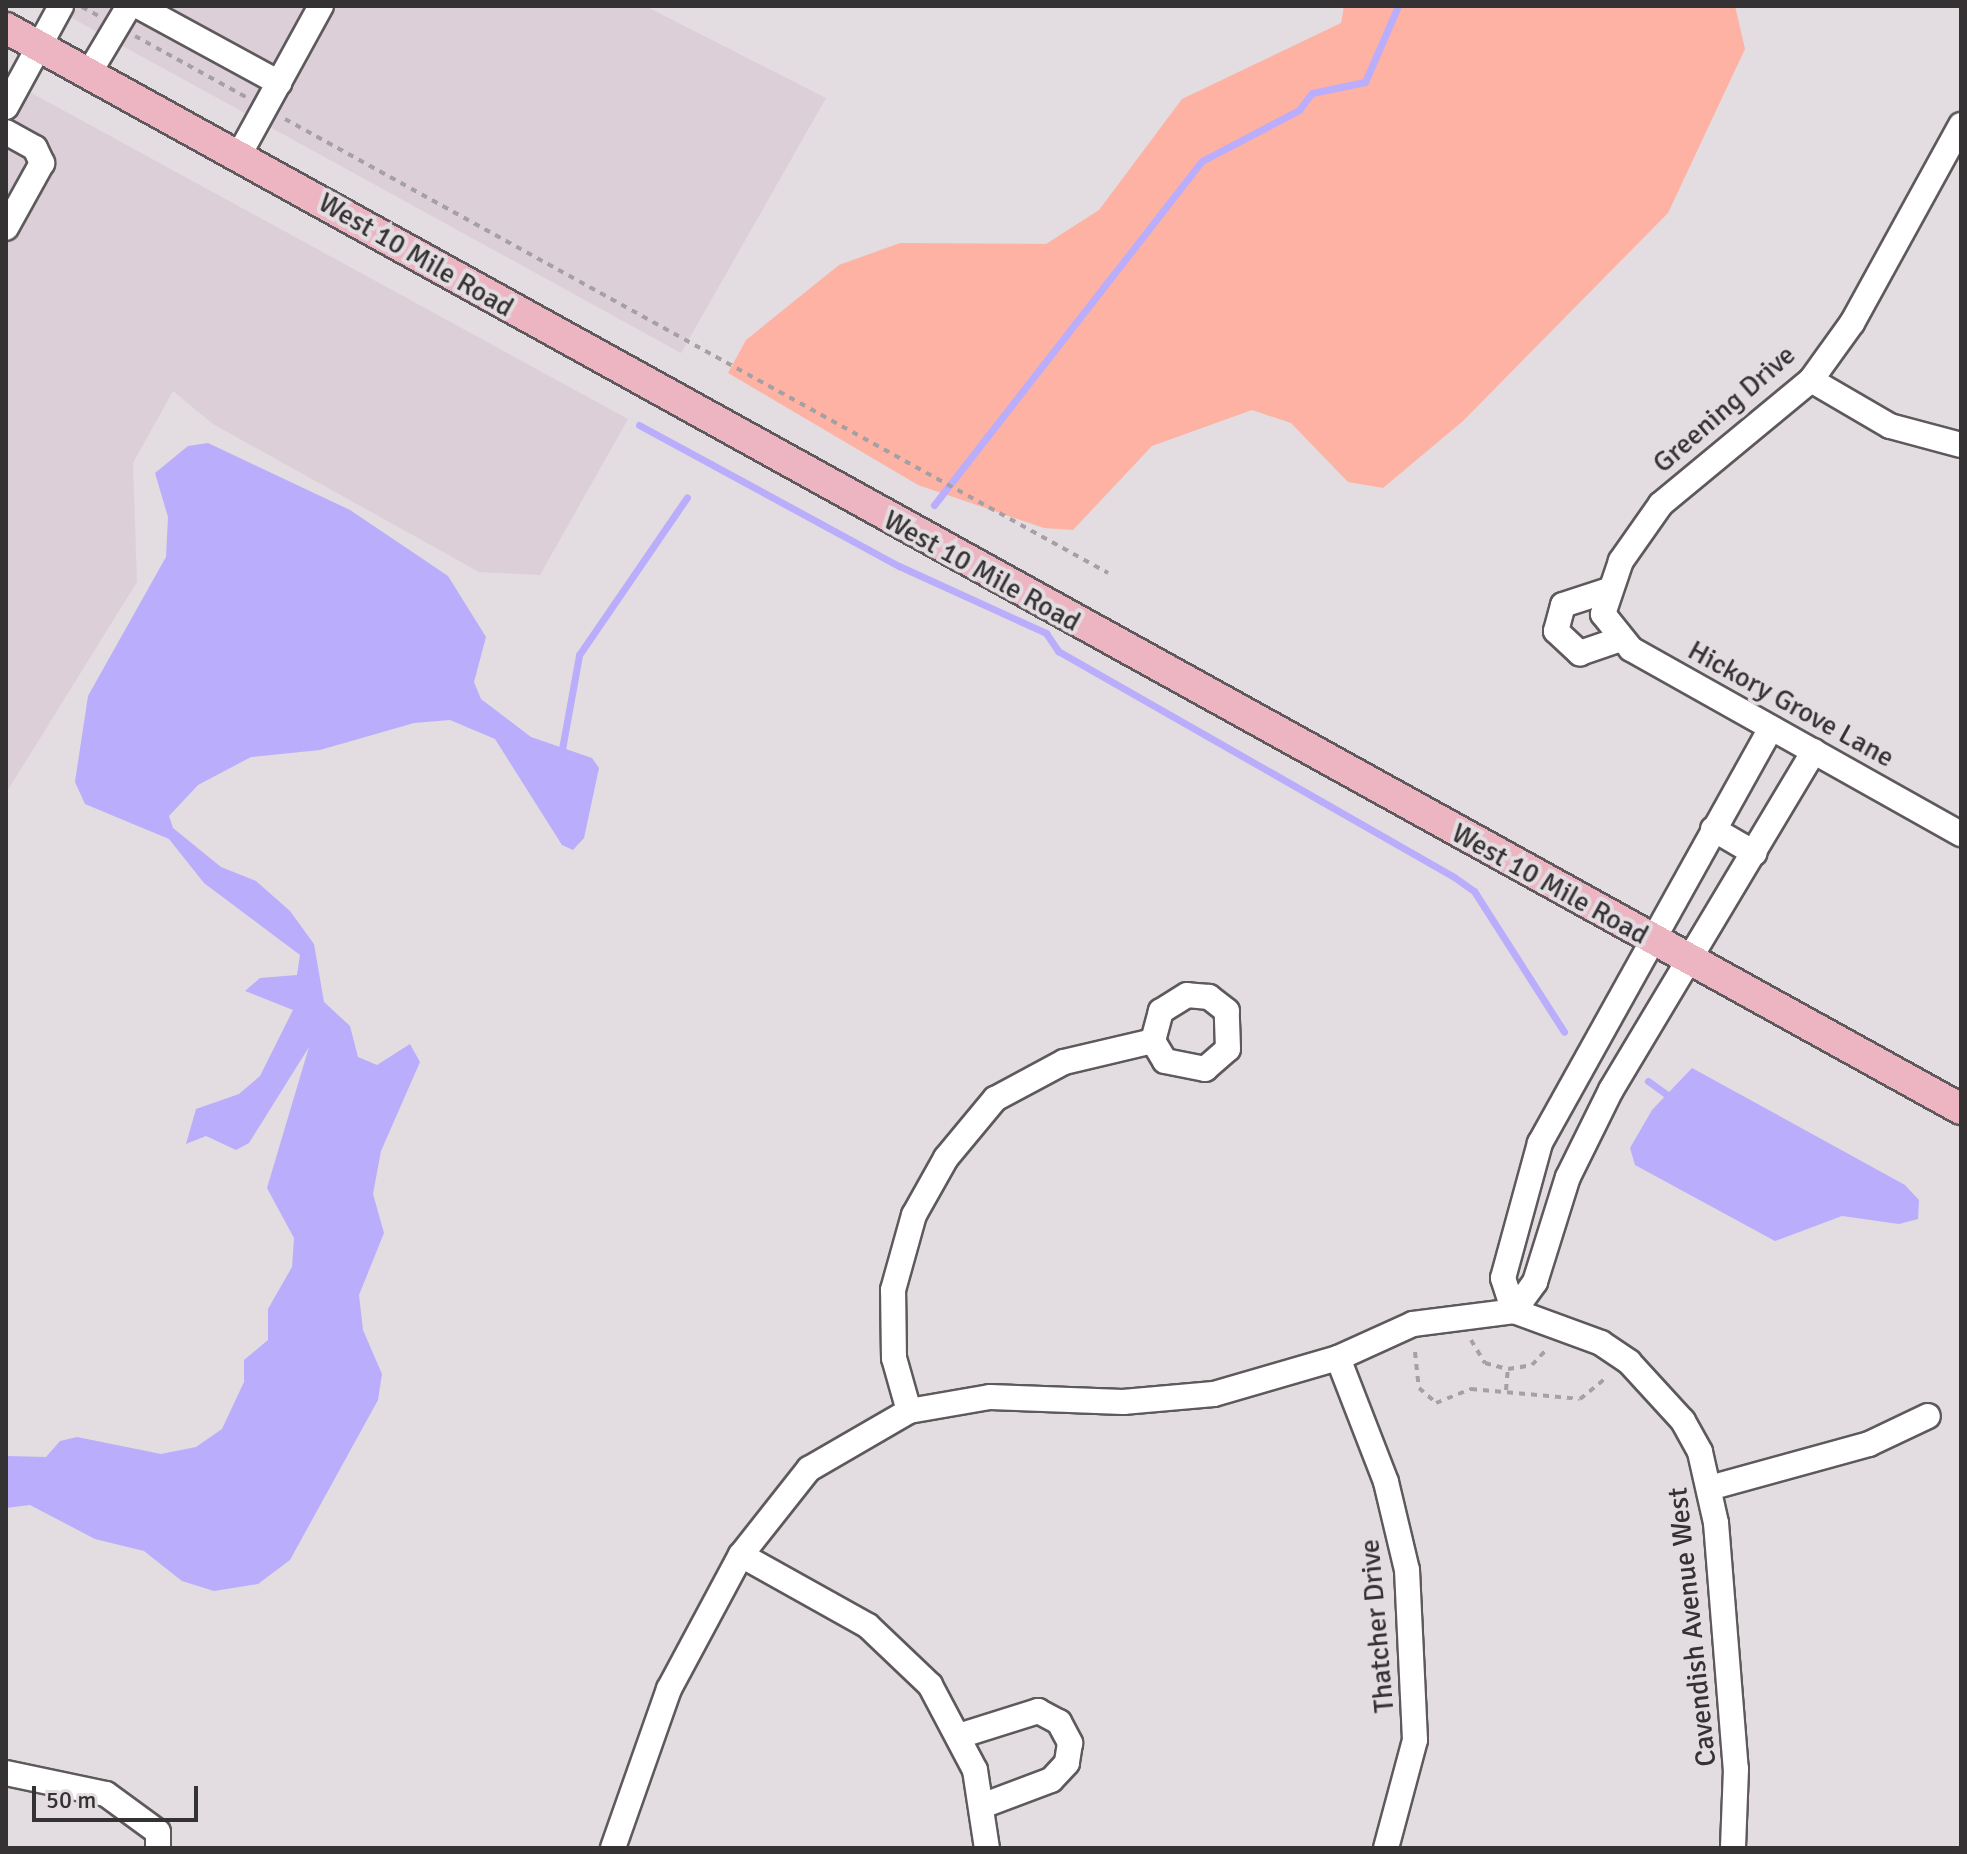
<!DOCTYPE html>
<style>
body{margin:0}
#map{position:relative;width:1967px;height:1854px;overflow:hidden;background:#e3dce0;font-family:Signika,sans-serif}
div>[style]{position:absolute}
.built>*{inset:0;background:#ddcfd7}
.green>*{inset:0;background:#feb2a4}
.water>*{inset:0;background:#baadfb}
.stream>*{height:7px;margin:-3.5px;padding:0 3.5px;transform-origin:3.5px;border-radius:3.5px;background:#baadfb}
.path>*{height:4px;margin-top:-2px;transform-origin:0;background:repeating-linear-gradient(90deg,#a5a0a3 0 6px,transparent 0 12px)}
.roads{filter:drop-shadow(2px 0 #5e595c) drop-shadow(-2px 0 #5e595c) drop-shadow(0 2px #5e595c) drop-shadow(0 -2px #5e595c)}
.minor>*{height:24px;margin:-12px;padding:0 12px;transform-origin:12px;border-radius:12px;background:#fff}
.major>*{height:30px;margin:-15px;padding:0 15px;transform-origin:15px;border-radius:15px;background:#ecb5c1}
span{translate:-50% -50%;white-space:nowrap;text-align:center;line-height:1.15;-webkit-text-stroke:8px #e3dce0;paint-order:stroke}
.street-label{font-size:28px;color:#343233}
.frame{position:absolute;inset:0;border:8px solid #343233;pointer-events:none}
.scale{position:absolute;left:32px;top:1786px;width:166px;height:36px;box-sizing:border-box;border:4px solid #343233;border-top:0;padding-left:10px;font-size:24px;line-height:28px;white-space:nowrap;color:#343233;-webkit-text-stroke:6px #e3dce0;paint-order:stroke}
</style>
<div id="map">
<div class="built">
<div style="clip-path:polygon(50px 6px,645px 6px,826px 98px,681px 353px)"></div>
<div style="clip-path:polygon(6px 79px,628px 419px,540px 575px,479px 572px,213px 424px,173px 391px,133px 463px,137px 582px,6px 793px)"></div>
</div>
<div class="green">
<div style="clip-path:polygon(1344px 6px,1735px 6px,1745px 49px,1668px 213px,1463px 421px,1383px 488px,1348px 482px,1291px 423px,1252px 410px,1152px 446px,1073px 530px,1044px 528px,918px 485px,728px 373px,746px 340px,839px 265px,900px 243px,1046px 244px,1099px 210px,1182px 99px,1341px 23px)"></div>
</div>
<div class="water">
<div style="clip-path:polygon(208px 443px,350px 510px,448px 576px,486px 637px,474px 682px,481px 699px,531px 737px,592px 758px,599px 768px,584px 838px,573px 850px,562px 845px,495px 739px,450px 720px,414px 723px,320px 750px,251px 757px,198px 785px,169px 816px,173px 828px,221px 867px,256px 881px,290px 911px,314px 944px,324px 1002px,350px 1026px,358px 1057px,377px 1065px,410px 1044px,420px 1062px,381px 1151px,373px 1194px,384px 1233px,359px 1295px,363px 1330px,382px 1374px,378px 1400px,290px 1560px,258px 1584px,214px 1591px,182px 1581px,144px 1551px,95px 1539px,30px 1505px,6px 1508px,6px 1456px,46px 1457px,60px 1441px,77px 1437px,161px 1454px,196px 1447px,222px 1429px,244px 1382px,244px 1360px,268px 1340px,268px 1309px,292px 1267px,294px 1238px,267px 1188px,309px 1047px,249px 1143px,236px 1150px,206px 1136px,186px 1144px,196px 1109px,239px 1094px,260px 1076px,293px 1010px,245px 991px,260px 978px,297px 975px,300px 955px,204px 883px,169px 839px,85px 804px,75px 782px,88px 696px,166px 557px,168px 517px,155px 473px,188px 446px)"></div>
<div style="clip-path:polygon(1692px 1068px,1905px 1185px,1919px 1200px,1918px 1219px,1899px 1224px,1842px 1216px,1775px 1241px,1635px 1165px,1630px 1148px,1652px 1110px)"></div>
</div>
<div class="stream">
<div style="left:639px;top:425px;width:296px;rotate:28.5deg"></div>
<div style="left:899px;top:566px;width:162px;rotate:24.5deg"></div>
<div style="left:1046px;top:633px;width:22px;rotate:56deg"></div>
<div style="left:1058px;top:651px;width:456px;rotate:29.7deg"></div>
<div style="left:1454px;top:877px;width:24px;rotate:35deg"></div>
<div style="left:1474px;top:891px;width:167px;rotate:57.4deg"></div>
<div style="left:934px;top:505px;width:436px;rotate:-52.1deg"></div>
<div style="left:1202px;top:161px;width:110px;rotate:-27.7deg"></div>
<div style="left:1299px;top:110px;width:21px;rotate:-53deg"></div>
<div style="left:1312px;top:93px;width:54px;rotate:-11.7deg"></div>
<div style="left:1365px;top:82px;width:83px;rotate:-66.5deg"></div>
<div style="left:562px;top:749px;width:96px;rotate:-79.7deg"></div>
<div style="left:579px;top:655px;width:191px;rotate:-55.6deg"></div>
<div style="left:1648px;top:1081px;width:22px;rotate:36deg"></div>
</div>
<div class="path">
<div style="left:82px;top:7px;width:19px;rotate:28deg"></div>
<div style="left:135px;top:36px;width:127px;rotate:28.8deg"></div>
<div style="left:285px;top:119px;width:940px;rotate:28.88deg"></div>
<div style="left:1471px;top:1340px;width:27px;rotate:59deg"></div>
<div style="left:1485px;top:1363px;width:24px;rotate:15deg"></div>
<div style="left:1508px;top:1369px;width:24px;rotate:-9deg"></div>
<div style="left:1532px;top:1365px;width:22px;rotate:-47deg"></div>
<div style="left:1415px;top:1352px;width:36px;rotate:84deg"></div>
<div style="left:1419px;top:1388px;width:23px;rotate:41deg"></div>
<div style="left:1436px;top:1403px;width:38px;rotate:-22deg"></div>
<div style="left:1471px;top:1389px;width:109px;rotate:5.2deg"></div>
<div style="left:1580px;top:1399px;width:35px;rotate:-39deg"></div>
<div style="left:1506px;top:1390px;width:21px;rotate:-85deg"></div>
</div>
<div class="roads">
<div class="minor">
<div style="left:138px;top:6px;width:161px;rotate:28.6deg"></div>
<div style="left:89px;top:73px;width:78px;rotate:-59.2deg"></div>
<div style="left:6px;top:107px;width:115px;rotate:-61.4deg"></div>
<div style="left:1961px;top:125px;width:226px;rotate:118.8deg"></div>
<div style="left:1852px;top:323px;width:70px;rotate:125.7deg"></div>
<div style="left:1811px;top:380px;width:195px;rotate:140.4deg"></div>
<div style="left:1661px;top:504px;width:70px;rotate:125.1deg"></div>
<div style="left:1621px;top:561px;width:56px;rotate:108.8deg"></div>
<div style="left:1603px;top:614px;width:45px;rotate:51.3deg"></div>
<div style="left:1631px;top:649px;width:378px;rotate:29.3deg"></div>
<div style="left:6px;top:132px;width:33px;rotate:29deg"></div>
<div style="left:35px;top:148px;width:17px;rotate:65deg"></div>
<div style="left:42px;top:163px;width:74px;rotate:119deg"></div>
<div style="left:239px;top:155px;width:170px;rotate:-61.2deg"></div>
<div style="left:1811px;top:380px;width:91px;rotate:30.2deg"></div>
<div style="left:1890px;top:426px;width:73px;rotate:15deg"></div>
<div style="left:1606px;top:591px;width:45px;rotate:162deg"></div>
<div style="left:1563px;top:605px;width:27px;rotate:105deg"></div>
<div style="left:1556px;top:631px;width:33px;rotate:43deg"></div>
<div style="left:1580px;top:653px;width:40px;rotate:-18.9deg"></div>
<div style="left:1771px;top:728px;width:475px;rotate:119.1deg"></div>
<div style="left:1540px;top:1143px;width:140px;rotate:105.3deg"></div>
<div style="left:1503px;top:1278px;width:35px;rotate:72deg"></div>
<div style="left:1514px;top:1311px;width:36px;rotate:-54deg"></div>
<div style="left:1535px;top:1282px;width:110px;rotate:-72.6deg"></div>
<div style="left:1568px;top:1177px;width:97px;rotate:-63.7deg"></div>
<div style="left:1611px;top:1090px;width:395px;rotate:-59.1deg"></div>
<div style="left:1713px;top:829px;width:48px;rotate:30.3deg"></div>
<div style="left:1338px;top:1358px;width:133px;rotate:68.8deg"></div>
<div style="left:1386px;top:1482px;width:90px;rotate:76.6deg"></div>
<div style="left:1407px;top:1570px;width:170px;rotate:87.3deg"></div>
<div style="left:1415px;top:1740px;width:112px;rotate:105deg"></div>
<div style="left:909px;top:1411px;width:55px;rotate:-105.8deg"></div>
<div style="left:894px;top:1358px;width:68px;rotate:-90.8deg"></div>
<div style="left:893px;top:1290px;width:78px;rotate:-74.4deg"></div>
<div style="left:914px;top:1215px;width:65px;rotate:-60.7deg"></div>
<div style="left:946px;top:1158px;width:77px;rotate:-50.3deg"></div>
<div style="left:995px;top:1099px;width:78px;rotate:-28.2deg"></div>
<div style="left:1064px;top:1062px;width:91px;rotate:-13.3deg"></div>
<div style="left:1153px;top:1041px;width:23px;rotate:59deg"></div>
<div style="left:1165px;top:1061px;width:41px;rotate:11.3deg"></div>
<div style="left:1205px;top:1069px;width:30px;rotate:-41deg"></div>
<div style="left:1228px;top:1049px;width:38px;rotate:-92deg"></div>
<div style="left:1227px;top:1011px;width:23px;rotate:-142deg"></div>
<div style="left:1209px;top:997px;width:22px;rotate:-175deg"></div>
<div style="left:1187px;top:995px;width:31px;rotate:148deg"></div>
<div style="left:1161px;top:1011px;width:31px;rotate:105deg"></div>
<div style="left:1713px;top:1487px;width:162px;rotate:-15.4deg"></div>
<div style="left:1869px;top:1444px;width:65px;rotate:-25.4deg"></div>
<div style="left:741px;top:1555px;width:145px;rotate:29.2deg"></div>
<div style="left:868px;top:1626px;width:86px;rotate:43.6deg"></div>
<div style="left:930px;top:1685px;width:96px;rotate:62.1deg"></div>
<div style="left:975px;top:1770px;width:79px;rotate:81.3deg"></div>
<div style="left:962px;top:1735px;width:80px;rotate:-17.5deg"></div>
<div style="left:1038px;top:1711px;width:24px;rotate:28deg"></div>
<div style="left:1059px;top:1722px;width:24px;rotate:62deg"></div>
<div style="left:1070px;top:1743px;width:20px;rotate:99deg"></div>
<div style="left:1067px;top:1763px;width:23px;rotate:133deg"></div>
<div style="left:1051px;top:1780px;width:71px;rotate:159.3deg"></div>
<div style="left:6px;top:1773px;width:102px;rotate:11.9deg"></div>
<div style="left:106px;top:1794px;width:64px;rotate:36.2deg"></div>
<div style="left:158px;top:1832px;width:16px;rotate:90deg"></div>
<div style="left:613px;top:1848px;width:169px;rotate:-70.6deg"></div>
<div style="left:669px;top:1689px;width:152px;rotate:-61.8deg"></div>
<div style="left:741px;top:1555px;width:110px;rotate:-51.7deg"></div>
<div style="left:809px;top:1469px;width:116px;rotate:-30.1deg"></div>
<div style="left:909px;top:1411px;width:82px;rotate:-9.8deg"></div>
<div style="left:990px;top:1397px;width:133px;rotate:2.2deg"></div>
<div style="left:1123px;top:1402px;width:91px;rotate:-5deg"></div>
<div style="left:1214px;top:1394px;width:129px;rotate:-16.2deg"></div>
<div style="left:1338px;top:1358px;width:82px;rotate:-24.4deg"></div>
<div style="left:1413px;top:1324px;width:102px;rotate:-7.3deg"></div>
<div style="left:1514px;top:1311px;width:93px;rotate:20.2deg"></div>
<div style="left:1601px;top:1343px;width:34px;rotate:34deg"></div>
<div style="left:1629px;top:1362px;width:80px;rotate:47.5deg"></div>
<div style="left:1683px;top:1421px;width:35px;rotate:61deg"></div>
<div style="left:1700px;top:1452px;width:73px;rotate:77.3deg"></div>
<div style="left:1716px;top:1523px;width:247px;rotate:85.4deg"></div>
<div style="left:1736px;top:1769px;width:79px;rotate:92.2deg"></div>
</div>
<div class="major">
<div style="left:6px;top:28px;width:2234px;rotate:28.94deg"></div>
</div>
</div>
<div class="street-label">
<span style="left:416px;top:255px;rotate:30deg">West 10 Mile Road</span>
<span style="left:1724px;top:409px;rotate:-41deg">Greening Drive</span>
<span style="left:982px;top:571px;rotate:29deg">West 10 Mile Road</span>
<span style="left:1791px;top:704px;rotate:29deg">Hickory Grove Lane</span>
<span style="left:1550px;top:884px;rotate:29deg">West 10 Mile Road</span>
<span style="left:1377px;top:1626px;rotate:-95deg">Thatcher Drive</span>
<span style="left:1692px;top:1627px;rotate:-96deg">Cavendish Avenue West</span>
</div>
<div class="frame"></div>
<div class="scale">50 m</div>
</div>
